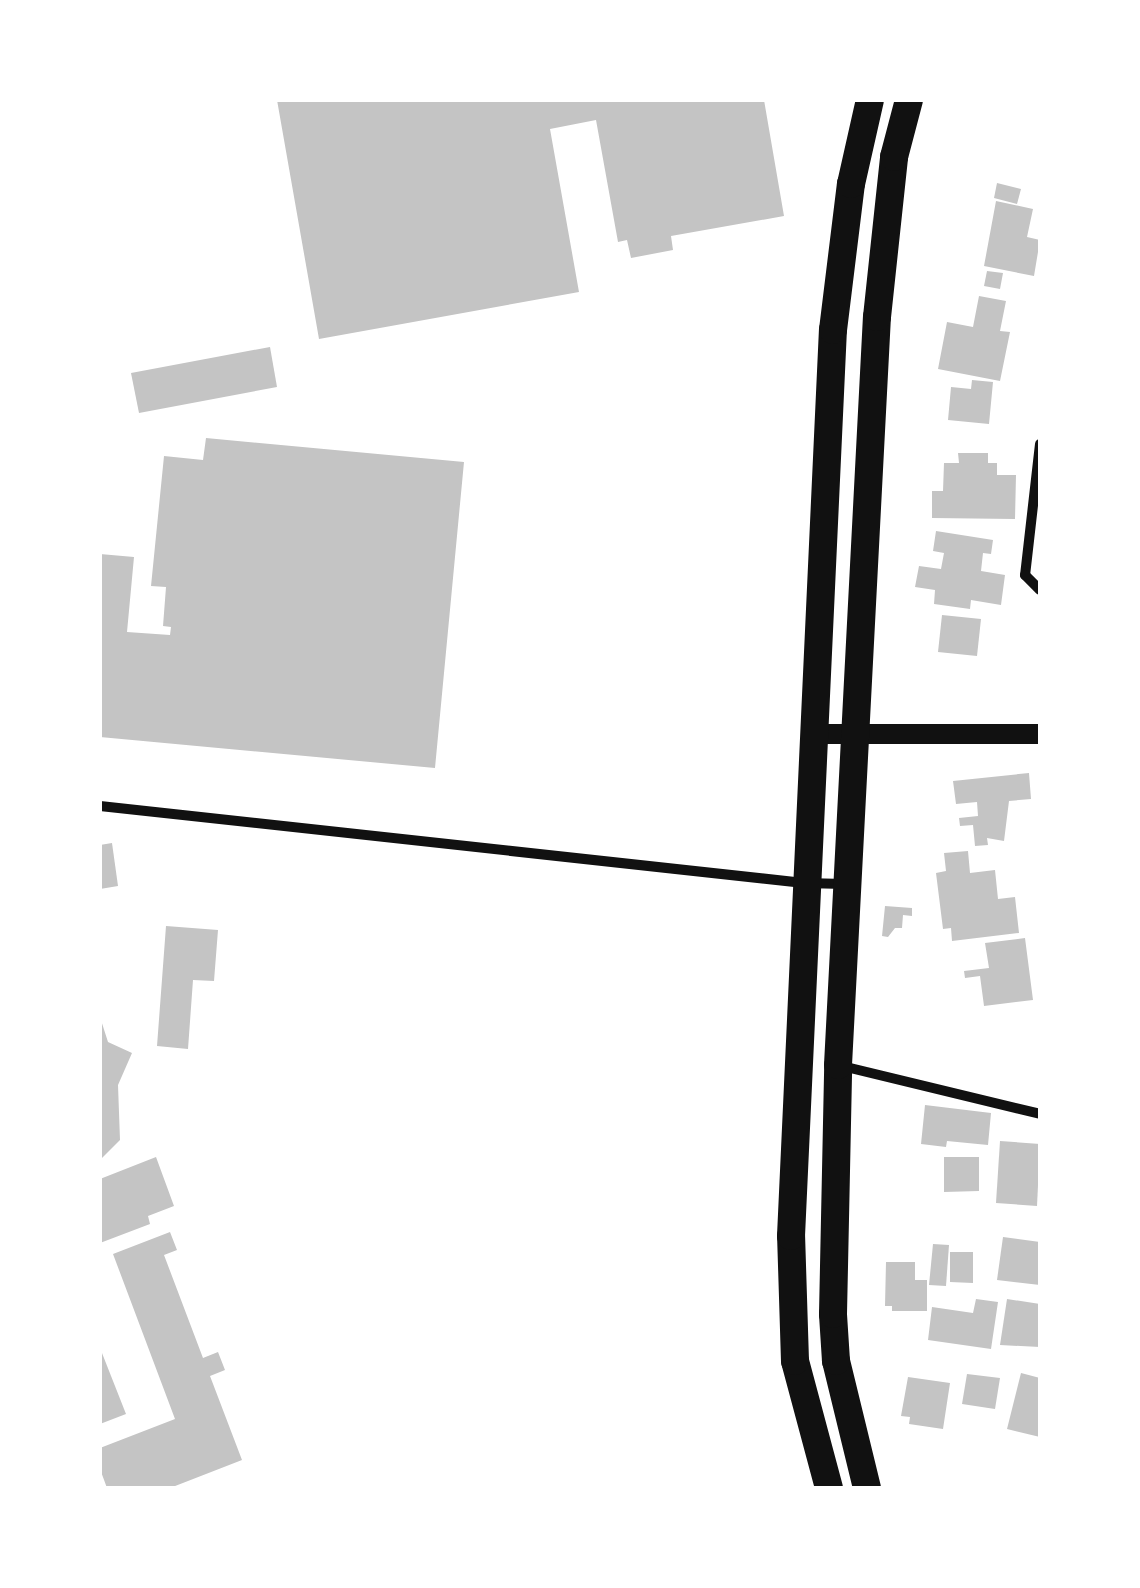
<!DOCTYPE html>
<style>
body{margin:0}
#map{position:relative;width:1140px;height:1588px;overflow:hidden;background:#fff;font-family:Arial,sans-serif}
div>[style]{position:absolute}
.building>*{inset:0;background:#c4c4c4}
.minor>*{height:10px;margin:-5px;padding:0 5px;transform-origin:5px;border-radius:5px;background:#111}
.secondary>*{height:20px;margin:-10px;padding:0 10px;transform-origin:10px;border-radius:10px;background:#111}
.trunk>*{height:28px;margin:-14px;padding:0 14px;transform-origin:14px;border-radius:14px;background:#111}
span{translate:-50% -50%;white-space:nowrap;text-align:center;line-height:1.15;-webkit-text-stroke:8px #fff;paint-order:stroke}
.frame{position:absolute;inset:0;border:102px solid #fff;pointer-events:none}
</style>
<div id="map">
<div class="building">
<div style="clip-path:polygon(277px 100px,764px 100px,784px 216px,671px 236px,673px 250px,631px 258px,627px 240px,618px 242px,596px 120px,550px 129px,579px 292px,319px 339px)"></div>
<div style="clip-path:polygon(997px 183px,1021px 189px,1017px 204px,994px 198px)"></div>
<div style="clip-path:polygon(996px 201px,1033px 209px,1027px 237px,1040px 240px,1034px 276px,984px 266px)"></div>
<div style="clip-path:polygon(987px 271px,1003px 273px,1000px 289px,984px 286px)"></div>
<div style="clip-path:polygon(979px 296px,1006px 301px,1000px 331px,1010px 332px,1000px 381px,938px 369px,947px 322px,973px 327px)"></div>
<div style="clip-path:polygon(270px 347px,277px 387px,139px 413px,131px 373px)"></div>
<div style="clip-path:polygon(972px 380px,993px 382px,989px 424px,948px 420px,951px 387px,971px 389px)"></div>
<div style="clip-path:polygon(206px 438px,464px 462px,435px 768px,100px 737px,100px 554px,134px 557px,127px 632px,170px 635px,171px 627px,163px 626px,166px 587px,151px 586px,164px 456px,203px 460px)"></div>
<div style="clip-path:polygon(958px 453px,988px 453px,988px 463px,997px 463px,997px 475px,1016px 475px,1015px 519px,932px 518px,932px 491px,943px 491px,944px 463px,959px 463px)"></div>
<div style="clip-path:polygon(936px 531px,993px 540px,991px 554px,983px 553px,981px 571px,1005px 575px,1001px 605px,971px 600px,970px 609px,934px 604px,935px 590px,915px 587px,919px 566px,941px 569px,944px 553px,933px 551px)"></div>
<div style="clip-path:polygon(942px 615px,981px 619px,977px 656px,938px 652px)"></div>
<div style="clip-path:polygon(1029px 773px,1031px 799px,1009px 801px,1004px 841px,987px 838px,988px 845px,975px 846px,973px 825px,960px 826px,959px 818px,978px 816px,977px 802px,956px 804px,953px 781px)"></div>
<div style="clip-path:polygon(112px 843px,118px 886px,100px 889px,100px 845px)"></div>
<div style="clip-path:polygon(968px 851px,970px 873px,995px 870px,998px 899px,1015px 897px,1019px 933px,952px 941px,951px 928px,943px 929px,936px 873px,946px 871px,944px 853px)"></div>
<div style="clip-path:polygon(885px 906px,912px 908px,912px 916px,903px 915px,902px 928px,895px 928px,888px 937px,882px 936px)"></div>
<div style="clip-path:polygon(166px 926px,218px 930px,214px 981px,193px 980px,188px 1049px,157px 1046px)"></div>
<div style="clip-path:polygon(1025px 938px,1033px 1000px,984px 1006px,980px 976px,965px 978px,964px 971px,989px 968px,985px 943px)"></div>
<div style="clip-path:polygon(100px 1017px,108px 1042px,132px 1053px,118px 1085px,120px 1140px,100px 1160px)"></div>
<div style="clip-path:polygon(925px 1105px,991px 1113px,988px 1145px,947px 1141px,946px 1147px,921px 1144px)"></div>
<div style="clip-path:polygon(1000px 1141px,1040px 1144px,1037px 1206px,996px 1203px)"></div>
<div style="clip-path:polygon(156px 1157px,174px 1206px,148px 1216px,150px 1224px,100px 1243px,100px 1179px)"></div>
<div style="clip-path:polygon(944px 1157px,979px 1157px,979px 1191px,944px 1192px)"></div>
<div style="clip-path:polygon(170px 1232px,177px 1250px,164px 1255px,203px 1358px,218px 1352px,225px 1370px,210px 1376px,242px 1460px,170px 1488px,107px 1488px,100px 1469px,100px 1448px,175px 1419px,113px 1254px)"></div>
<div style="clip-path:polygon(1003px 1237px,1040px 1242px,1040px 1285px,997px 1280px)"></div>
<div style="clip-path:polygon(933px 1244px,949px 1245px,946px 1286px,929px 1285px)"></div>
<div style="clip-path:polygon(950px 1252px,973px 1252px,973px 1283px,950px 1282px)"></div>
<div style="clip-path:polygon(886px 1262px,915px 1262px,915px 1280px,927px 1280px,927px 1311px,892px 1311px,892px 1306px,885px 1306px)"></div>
<div style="clip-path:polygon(976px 1299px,998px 1302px,991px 1349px,928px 1340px,932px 1307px,973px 1313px)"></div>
<div style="clip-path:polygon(1007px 1299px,1040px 1304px,1040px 1347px,1000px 1345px)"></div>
<div style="clip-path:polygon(100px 1348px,126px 1414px,100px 1424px)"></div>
<div style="clip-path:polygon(1021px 1373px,1040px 1378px,1040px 1437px,1007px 1429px)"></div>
<div style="clip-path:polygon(967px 1374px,1000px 1378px,995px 1409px,962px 1404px)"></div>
<div style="clip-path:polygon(908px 1377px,950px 1383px,943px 1429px,909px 1424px,910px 1417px,901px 1416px)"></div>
</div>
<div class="minor">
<div style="left:1040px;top:444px;width:132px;rotate:96.5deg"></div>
<div style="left:1025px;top:575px;width:21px;rotate:45deg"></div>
<div style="left:100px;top:806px;width:708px;rotate:6.24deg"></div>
<div style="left:804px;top:883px;width:41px;rotate:1.4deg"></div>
<div style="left:842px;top:1066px;width:204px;rotate:13.6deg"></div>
</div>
<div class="secondary">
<div style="left:812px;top:734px;width:228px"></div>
</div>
<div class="trunk">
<div style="left:829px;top:1488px;width:131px;rotate:-105deg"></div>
<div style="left:795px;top:1361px;width:125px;rotate:-91.8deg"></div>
<div style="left:791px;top:1236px;width:907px;rotate:-87.35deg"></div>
<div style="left:833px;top:330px;width:147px;rotate:-83deg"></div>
<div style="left:851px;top:184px;width:86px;rotate:-77.3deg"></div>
<div style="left:867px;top:1488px;width:131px;rotate:-103.7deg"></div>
<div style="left:836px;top:1361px;width:47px;rotate:-93.7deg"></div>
<div style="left:833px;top:1314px;width:249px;rotate:-88.8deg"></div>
<div style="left:838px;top:1065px;width:749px;rotate:-87.02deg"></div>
<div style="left:877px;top:317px;width:161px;rotate:-83.9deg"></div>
<div style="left:894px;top:157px;width:59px;rotate:-75.3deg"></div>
</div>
<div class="frame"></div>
</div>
